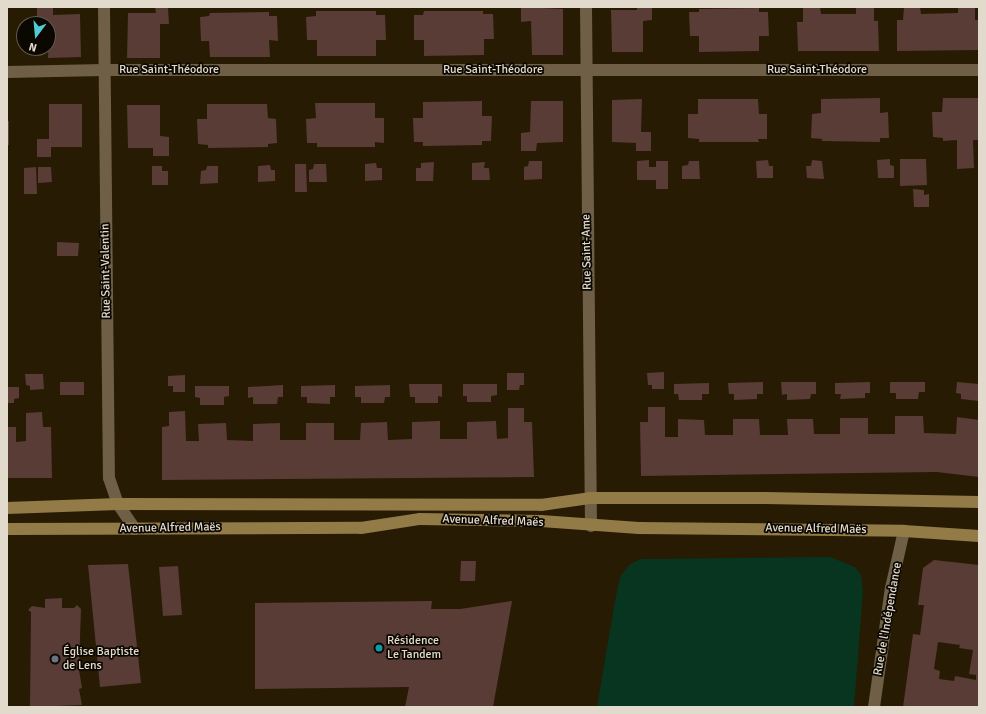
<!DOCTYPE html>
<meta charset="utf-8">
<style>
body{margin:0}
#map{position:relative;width:986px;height:714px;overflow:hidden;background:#271b04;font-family:Signika,sans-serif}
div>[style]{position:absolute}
.green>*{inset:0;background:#073520}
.building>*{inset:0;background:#583c35}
.minor>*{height:12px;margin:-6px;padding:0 6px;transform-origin:6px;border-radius:6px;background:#6e5f46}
.major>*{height:12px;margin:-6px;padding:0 6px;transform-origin:6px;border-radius:6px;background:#927b47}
.dots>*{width:11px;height:11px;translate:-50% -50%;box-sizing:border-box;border:2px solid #0b0701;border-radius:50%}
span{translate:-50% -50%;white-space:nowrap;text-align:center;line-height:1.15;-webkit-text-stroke:3.5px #0b0701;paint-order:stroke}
.street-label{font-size:12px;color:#e2dacc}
.poi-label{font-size:12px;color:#e2dacc}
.left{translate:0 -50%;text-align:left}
.frame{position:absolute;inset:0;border:8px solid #e2dacc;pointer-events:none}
.north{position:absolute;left:16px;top:16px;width:40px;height:40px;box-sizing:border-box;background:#0b0701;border:1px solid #615b52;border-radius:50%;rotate:196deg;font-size:11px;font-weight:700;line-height:16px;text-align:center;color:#e2dacc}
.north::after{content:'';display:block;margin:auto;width:14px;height:18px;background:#51ccd5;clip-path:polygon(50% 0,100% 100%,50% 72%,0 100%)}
</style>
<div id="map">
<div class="green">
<div style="clip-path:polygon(830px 557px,855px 567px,861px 575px,863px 591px,854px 707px,597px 707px,615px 601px,620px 577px,629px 565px,641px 559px)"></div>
</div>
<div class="building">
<div style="clip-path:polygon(37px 7px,53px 7px,53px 15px,80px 14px,81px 57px,48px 58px,49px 23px,37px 23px)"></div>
<div style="clip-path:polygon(155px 7px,168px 7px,169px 24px,160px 24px,160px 58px,127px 58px,128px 13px,156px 13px)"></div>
<div style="clip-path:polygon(521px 7px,563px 9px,563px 55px,532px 55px,531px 21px,521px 22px)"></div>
<div style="clip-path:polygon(637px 7px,652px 7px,652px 20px,643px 21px,643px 52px,612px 52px,611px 10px,637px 10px)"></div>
<div style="clip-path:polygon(803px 7px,820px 7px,821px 14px,856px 14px,856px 7px,874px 7px,874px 21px,878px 21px,879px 51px,798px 51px,797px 22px,803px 22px)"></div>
<div style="clip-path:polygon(904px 7px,920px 7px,921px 14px,958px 13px,958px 7px,975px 7px,975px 20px,979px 20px,979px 50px,897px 51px,897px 20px,903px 20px)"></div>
<div style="clip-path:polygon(759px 8px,759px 12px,768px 12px,769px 36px,759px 36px,759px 51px,699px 52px,699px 36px,690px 36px,689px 12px,699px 12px,699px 9px)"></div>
<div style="clip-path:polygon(316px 11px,376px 11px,376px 15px,385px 15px,386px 40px,376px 40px,376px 56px,317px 56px,317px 40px,307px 40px,306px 17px,316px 16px)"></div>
<div style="clip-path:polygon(424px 11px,483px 11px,483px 14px,493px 14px,494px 39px,484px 39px,484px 55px,424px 56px,424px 40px,414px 40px,414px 15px,423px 15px)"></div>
<div style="clip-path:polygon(269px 12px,269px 16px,277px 16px,278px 41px,269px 40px,270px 57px,210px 57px,209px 41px,201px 41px,200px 17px,209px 16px,210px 13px)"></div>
<div style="clip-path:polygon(880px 98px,880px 113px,888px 112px,889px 138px,880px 138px,880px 142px,822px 141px,822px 139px,811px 138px,812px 114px,821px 113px,821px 99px)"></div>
<div style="clip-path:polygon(943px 98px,979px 98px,979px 140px,973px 140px,974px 168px,957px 169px,957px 140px,943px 141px,943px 138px,933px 137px,932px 112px,942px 112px)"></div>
<div style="clip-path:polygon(642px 99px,641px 132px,651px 132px,651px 151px,636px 151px,636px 143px,612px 142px,612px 100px)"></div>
<div style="clip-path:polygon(698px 99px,758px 99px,759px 114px,767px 114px,767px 139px,758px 139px,759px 142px,699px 142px,699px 139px,688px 138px,688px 114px,698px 114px)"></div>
<div style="clip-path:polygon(482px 101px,482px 116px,492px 116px,491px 141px,482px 141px,482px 145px,423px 146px,423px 142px,414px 142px,413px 118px,423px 118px,423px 102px)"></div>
<div style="clip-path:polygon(531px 101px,563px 101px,563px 142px,537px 143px,536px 151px,521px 151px,521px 133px,530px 132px)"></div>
<div style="clip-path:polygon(315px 103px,375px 103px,375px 118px,384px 118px,384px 143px,375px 142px,375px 147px,317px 147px,317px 143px,307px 143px,306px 119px,316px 118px)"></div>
<div style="clip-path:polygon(49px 104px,82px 104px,82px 147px,51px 147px,51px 157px,37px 157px,37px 139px,49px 139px)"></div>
<div style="clip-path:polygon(207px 104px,267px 104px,268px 118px,276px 119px,277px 143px,268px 144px,268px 147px,208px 148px,208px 145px,198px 144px,197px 119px,207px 119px)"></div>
<div style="clip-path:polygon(127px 105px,160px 105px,160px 136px,169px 137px,169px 156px,153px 156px,153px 148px,128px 148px)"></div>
<div style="clip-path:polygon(7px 121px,9px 121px,9px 145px,7px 145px)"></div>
<div style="clip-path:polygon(890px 159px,890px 165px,894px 166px,894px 178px,878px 178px,877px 160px)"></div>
<div style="clip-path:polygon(900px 159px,926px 159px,927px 185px,900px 186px)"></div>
<div style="clip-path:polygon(649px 160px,649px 167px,656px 167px,656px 161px,668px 161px,668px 189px,656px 189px,656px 180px,637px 180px,637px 161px)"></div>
<div style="clip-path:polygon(768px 160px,769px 166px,773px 166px,773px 178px,757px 178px,756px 161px)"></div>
<div style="clip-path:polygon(812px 160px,822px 161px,824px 179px,807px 178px,806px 166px,811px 166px)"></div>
<div style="clip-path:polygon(529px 161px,542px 161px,542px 179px,524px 180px,524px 167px,528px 166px)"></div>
<div style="clip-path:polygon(689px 161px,699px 161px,700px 179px,682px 179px,682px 166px,688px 165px)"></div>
<div style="clip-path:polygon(434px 162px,433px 181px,416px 181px,416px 168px,421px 168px,421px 163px)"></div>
<div style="clip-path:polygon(485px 162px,484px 168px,489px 168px,490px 180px,472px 180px,472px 163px)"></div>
<div style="clip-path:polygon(376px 163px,377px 168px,382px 168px,382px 180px,365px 181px,365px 164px)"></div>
<div style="clip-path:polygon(295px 164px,306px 164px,307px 192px,295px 192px)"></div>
<div style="clip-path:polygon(314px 164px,326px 164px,327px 182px,309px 182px,309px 170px,313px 169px)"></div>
<div style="clip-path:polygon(270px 165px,271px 170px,275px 170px,275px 181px,258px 182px,258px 166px)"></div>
<div style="clip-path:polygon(152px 166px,162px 166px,162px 171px,168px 171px,168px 185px,152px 185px)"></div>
<div style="clip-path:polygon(207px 166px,218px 166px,218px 183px,200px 184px,201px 171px,206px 170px)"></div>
<div style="clip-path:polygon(36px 167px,37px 194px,24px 194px,24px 168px)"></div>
<div style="clip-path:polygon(38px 167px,51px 167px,52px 182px,38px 183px)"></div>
<div style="clip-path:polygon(913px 189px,924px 190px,924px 195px,929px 194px,929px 207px,914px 207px)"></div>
<div style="clip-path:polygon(57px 242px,79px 243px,78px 256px,57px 256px)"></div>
<div style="clip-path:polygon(664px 372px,664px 389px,652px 389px,652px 385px,648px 385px,647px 373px)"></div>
<div style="clip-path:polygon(507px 373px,524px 373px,524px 385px,520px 385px,519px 390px,507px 390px)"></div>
<div style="clip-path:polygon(25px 374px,43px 374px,44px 389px,30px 390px,30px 386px,26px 385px)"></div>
<div style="clip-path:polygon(185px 375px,185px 392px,173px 392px,173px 386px,168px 386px,168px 376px)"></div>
<div style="clip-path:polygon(60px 382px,84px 382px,84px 395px,60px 395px)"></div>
<div style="clip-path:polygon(763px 382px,763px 394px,757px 394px,757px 399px,734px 400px,734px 394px,729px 394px,728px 383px)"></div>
<div style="clip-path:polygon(781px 382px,816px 382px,816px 394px,811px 394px,810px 399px,787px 400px,787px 394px,782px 395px)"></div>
<div style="clip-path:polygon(870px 382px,870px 393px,865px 393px,865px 398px,840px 399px,841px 394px,835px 394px,835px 383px)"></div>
<div style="clip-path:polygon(890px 382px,925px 382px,925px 392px,919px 392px,918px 399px,896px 399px,896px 393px,890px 393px)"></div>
<div style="clip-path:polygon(957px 382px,979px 384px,979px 401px,961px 399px,961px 394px,956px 393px)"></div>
<div style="clip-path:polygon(709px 383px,709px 394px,702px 394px,702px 400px,679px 400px,678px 394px,674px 394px,674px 384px)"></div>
<div style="clip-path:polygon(409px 384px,442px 384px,442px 397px,438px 396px,438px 403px,415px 403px,415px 397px,410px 397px)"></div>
<div style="clip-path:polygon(463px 384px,497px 384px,497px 395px,491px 396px,491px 402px,467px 402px,467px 396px,463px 396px)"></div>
<div style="clip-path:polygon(283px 385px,283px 397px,278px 397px,277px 404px,253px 404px,253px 397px,248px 398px,248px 387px)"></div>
<div style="clip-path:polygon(335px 385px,335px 397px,330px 397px,330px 404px,307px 403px,307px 397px,301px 397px,301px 386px)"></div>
<div style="clip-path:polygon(390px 385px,390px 397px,385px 397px,384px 403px,361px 403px,361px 397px,355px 397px,355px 386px)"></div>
<div style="clip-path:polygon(195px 386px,229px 386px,229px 396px,224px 397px,224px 405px,200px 405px,200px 398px,195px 397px)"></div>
<div style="clip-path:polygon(7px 387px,19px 387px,19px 398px,14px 399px,14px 403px,7px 403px)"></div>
<div style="clip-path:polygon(648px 407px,665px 407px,665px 437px,678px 437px,678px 419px,704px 420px,705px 435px,733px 435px,733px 419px,759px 419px,760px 435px,788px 435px,787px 419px,813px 419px,814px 434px,840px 434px,840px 418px,868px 418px,868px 434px,895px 434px,895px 416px,923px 416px,924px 433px,956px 434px,957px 417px,979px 420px,979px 477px,937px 472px,641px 476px,640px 422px,648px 422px)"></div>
<div style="clip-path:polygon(508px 408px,524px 408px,524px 422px,532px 422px,534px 477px,162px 480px,162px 427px,169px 426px,169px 412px,185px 411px,186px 441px,199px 441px,198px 424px,226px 423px,227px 440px,253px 441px,253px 424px,280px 423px,280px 440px,306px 440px,306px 423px,334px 423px,334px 440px,360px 440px,361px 423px,387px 422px,388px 440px,412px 439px,412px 422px,440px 421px,440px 439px,467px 439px,467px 422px,496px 421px,497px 439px,508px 438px)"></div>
<div style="clip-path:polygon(42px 412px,43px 427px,51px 427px,52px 478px,7px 478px,7px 427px,16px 427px,16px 442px,26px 441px,26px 413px)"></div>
<div style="clip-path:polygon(evenodd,934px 560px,979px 565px,979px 707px,903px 707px,913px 634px,920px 635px,924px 605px,918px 605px,923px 568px,934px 560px,938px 642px,960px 645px,959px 648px,973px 650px,969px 674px,976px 675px,976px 680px,955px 676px,954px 681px,939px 679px,940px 671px,934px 669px,938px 642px)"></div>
<div style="clip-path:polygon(461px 561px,476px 561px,475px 581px,460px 581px)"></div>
<div style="clip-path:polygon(128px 564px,141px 683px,100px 687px,88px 565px)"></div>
<div style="clip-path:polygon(178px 566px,182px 615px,163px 616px,159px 567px)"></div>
<div style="clip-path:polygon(62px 598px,62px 608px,74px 608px,77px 605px,81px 609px,79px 666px,81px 667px,79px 670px,82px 688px,79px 689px,82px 705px,30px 707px,31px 612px,28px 610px,32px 606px,45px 608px,45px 599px)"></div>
<div style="clip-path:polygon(432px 601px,431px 609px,460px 609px,512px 601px,493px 707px,405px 707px,409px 687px,255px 689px,255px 603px)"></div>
</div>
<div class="minor">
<div style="left:104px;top:7px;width:471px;rotate:89.4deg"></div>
<div style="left:109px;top:478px;width:28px;rotate:71deg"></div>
<div style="left:118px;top:504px;width:30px;rotate:56deg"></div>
<div style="left:586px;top:7px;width:519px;rotate:89.45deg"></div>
<div style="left:7px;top:72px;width:97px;rotate:-1.2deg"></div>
<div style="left:104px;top:70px;width:875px"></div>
<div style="left:874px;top:707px;width:120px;rotate:-81.9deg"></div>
<div style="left:891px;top:588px;width:58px;rotate:-77.2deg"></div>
</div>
<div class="major">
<div style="left:7px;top:508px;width:111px;rotate:-2.1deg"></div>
<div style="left:118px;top:504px;width:423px;rotate:0.1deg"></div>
<div style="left:541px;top:505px;width:49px;rotate:-8.1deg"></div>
<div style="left:590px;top:498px;width:175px"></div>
<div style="left:765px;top:498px;width:214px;rotate:1.1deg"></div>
<div style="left:7px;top:529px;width:354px;rotate:-0.2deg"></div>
<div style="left:361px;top:528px;width:60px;rotate:-8.7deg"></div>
<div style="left:420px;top:519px;width:121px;rotate:0.9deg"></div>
<div style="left:541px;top:521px;width:98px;rotate:4.1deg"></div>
<div style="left:639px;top:528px;width:265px;rotate:0.6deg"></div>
<div style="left:904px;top:531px;width:75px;rotate:3.8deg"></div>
</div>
<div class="dots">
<div style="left:379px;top:648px;background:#0f9aa8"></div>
<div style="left:55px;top:659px;background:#6b7280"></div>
</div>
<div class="street-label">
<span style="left:169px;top:70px">Rue Saint-Théodore</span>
<span style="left:493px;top:70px">Rue Saint-Théodore</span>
<span style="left:817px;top:70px">Rue Saint-Théodore</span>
<span style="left:587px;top:252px;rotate:-91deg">Rue Saint-Ame</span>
<span style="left:106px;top:271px;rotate:-91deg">Rue Saint-Valentin</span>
<span style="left:493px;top:521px;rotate:2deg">Avenue Alfred Maës</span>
<span style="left:170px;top:528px;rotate:-1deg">Avenue Alfred Maës</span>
<span style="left:816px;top:529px;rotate:1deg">Avenue Alfred Maës</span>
<span style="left:888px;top:619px;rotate:-80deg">Rue de l'Indépendance</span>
</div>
<div class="poi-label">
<span class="left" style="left:387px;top:648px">Résidence<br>Le Tandem</span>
<span class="left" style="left:63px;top:659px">Église Baptiste<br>de Lens</span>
</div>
<div class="frame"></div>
<div class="north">N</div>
</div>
